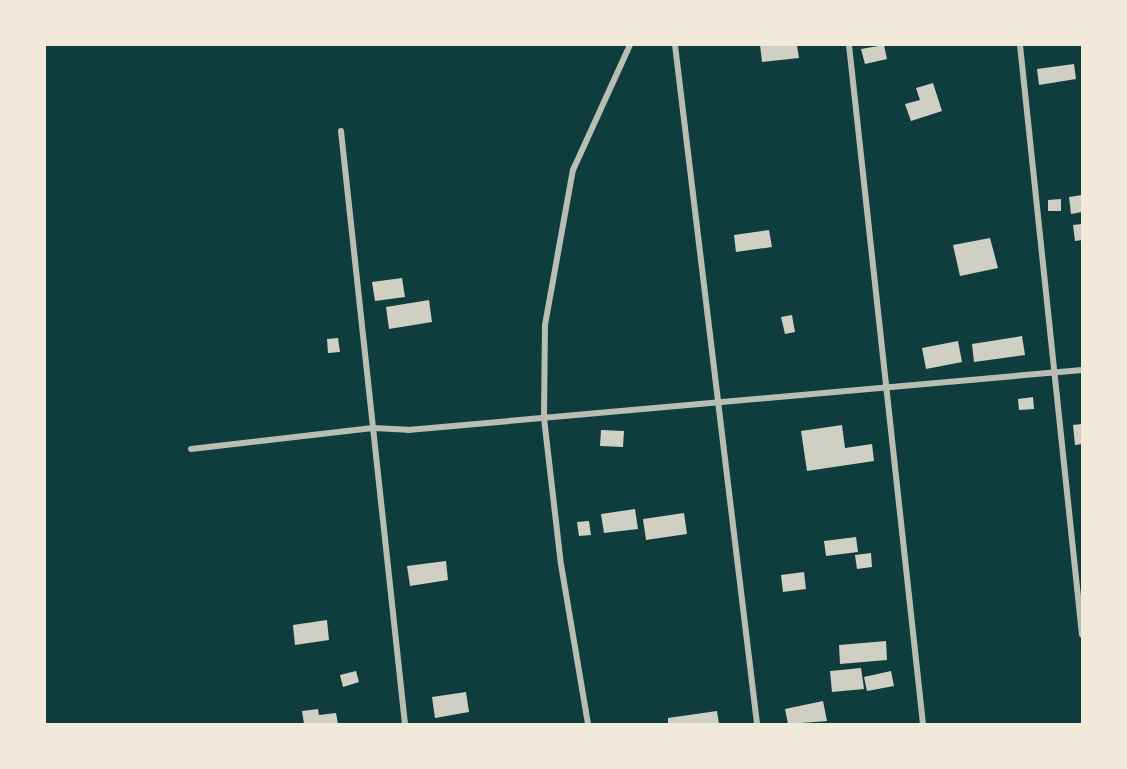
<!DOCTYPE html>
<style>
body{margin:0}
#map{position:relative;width:1127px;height:769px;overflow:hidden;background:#0f3d3e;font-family:"Nunito Sans",sans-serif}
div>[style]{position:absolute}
.building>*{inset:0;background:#cfcfc3}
.minor>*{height:6px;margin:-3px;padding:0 3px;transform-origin:3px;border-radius:3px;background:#b8beb3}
span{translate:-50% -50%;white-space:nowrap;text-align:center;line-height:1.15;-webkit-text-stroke:4.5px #f1e9da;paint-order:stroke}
.frame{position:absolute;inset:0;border:46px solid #f1e9da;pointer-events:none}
</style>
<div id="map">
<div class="building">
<div style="clip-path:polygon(760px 45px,797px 45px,799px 58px,762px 62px)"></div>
<div style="clip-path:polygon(884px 45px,887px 59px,865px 64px,861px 49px)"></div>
<div style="clip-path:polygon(1074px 64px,1076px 79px,1039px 85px,1037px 69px)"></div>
<div style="clip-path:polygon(933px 83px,942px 111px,911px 121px,905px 104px,920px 100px,916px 88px)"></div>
<div style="clip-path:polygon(1082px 195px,1082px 212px,1071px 214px,1069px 197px)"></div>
<div style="clip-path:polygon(1061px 199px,1061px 211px,1048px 211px,1048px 200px)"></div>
<div style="clip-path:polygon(1082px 224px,1082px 240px,1075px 241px,1073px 225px)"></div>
<div style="clip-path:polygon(769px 230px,772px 247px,736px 252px,734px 235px)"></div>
<div style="clip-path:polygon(990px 238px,998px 268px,960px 276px,953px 245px)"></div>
<div style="clip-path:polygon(402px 278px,405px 297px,375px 301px,372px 282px)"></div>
<div style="clip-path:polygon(429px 300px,432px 322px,389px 329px,386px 307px)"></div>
<div style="clip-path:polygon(792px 315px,795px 332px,785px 334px,781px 317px)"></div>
<div style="clip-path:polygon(1022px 336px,1025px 355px,974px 362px,972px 344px)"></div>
<div style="clip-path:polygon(338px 338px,340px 352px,328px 353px,327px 339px)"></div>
<div style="clip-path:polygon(958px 341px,962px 362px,926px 369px,922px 348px)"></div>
<div style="clip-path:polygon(1033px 397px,1034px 409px,1019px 410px,1018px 399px)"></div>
<div style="clip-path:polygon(1082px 424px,1082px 444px,1075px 445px,1073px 425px)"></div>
<div style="clip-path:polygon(842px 425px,845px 448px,872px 444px,874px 461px,807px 471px,801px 431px)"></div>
<div style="clip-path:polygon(601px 430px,624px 431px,623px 447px,600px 446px)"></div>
<div style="clip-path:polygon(635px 509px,638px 529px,604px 533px,601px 514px)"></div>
<div style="clip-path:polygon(684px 513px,687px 534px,646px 540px,643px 519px)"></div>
<div style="clip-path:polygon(589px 521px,591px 535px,579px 536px,577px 522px)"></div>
<div style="clip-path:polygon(856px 537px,858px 552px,826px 556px,824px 541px)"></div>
<div style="clip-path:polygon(871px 553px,872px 567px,857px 569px,855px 555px)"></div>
<div style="clip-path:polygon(446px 561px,448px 580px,410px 586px,407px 566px)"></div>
<div style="clip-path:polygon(804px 572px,806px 589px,783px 592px,781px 575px)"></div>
<div style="clip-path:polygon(327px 620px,329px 640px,295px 645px,293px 625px)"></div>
<div style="clip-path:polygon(886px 641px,887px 660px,840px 664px,839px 645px)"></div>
<div style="clip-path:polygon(861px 668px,864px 689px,832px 692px,830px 671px)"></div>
<div style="clip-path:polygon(356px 671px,359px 682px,343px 687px,340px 675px)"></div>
<div style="clip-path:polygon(891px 671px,894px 686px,867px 691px,864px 677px)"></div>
<div style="clip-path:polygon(466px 692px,469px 712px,435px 718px,432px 697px)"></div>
<div style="clip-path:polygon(823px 701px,827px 721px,788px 724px,785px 709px)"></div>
<div style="clip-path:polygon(318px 709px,319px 715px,336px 713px,338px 724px,304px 724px,302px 711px)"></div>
<div style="clip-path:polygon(717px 711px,719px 724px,668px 724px,668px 718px)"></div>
</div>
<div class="minor">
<div style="left:675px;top:45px;width:684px;rotate:83.11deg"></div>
<div style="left:849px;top:45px;width:683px;rotate:83.78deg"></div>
<div style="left:1020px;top:45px;width:593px;rotate:84deg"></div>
<div style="left:341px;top:131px;width:596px;rotate:83.84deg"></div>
<div style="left:191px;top:449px;width:183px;rotate:-6.6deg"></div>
<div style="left:373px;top:428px;width:35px;rotate:3deg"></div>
<div style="left:408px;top:430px;width:677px;rotate:-5.09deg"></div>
<div style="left:588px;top:724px;width:161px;rotate:-99.6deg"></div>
<div style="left:561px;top:565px;width:148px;rotate:-96.6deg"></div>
<div style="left:544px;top:418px;width:93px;rotate:-89.4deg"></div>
<div style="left:545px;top:325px;width:158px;rotate:-79.8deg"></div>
<div style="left:573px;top:170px;width:137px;rotate:-65.5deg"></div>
</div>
<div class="frame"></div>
</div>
